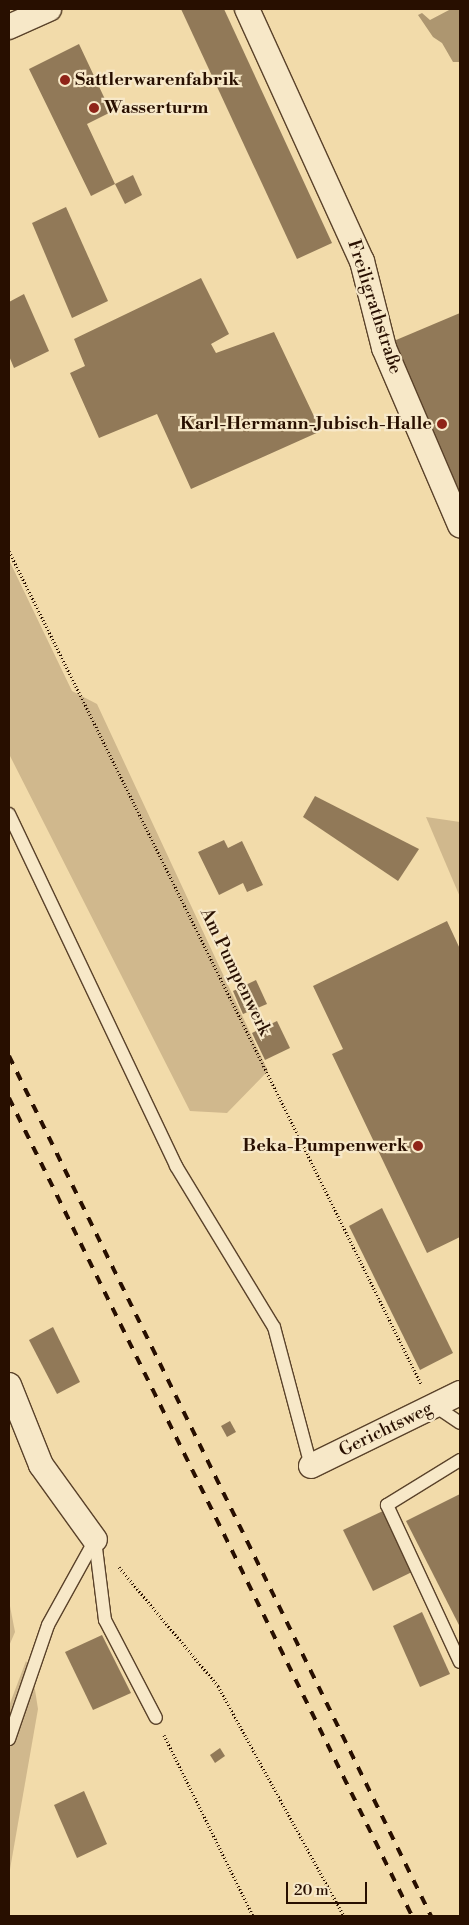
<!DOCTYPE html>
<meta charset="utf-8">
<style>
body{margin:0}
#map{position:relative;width:469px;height:1925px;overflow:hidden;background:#f2dbaa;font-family:"Libre Bodoni",serif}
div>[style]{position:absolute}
.green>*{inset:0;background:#d0b88d}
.water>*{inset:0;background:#ad9670}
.building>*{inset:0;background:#917958}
.path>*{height:3px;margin-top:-1.5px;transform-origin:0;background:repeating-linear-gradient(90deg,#280f00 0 1px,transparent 0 3.5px)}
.roads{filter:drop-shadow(1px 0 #5a422a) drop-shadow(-1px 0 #5a422a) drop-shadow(0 1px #5a422a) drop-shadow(0 -1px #5a422a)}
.service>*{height:12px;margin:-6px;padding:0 6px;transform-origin:6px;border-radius:6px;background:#f7e8c8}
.minor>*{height:24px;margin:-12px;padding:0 12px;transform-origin:12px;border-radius:12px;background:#f7e8c8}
.rail>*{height:4px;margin-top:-2px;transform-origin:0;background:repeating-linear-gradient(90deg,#280f00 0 9px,transparent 0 18px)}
.dots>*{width:14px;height:14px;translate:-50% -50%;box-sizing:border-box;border:2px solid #f7e8c8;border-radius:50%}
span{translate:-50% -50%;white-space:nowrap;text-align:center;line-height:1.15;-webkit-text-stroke:4.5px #f7e8c8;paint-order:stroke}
.poi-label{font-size:18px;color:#280f00;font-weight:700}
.left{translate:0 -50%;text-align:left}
.right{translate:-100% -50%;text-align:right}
.street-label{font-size:18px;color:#280f00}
.frame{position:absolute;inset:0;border:10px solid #280f00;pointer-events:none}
.scale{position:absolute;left:286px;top:1882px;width:81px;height:22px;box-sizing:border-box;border:2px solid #280f00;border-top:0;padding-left:6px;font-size:15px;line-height:18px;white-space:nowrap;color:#280f00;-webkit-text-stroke:4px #f7e8c8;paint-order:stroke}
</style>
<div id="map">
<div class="green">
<div style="clip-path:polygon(9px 560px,72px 691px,97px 704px,268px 1071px,227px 1113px,190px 1111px,9px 754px)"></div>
<div style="clip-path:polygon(426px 817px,460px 822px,460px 897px)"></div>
<div style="clip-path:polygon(9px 1601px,15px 1632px,9px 1646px)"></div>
<div style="clip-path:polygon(26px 1661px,32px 1671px,38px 1709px,9px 1875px,9px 1706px)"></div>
</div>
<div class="water">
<div style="clip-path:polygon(451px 9px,460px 9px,460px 62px,453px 62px,442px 43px,433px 37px,418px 15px,422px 13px,430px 20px)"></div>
</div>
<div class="building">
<div style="clip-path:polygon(181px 9px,224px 9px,332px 243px,297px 259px)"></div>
<div style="clip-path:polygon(79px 44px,111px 112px,87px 124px,115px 184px,91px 196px,29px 69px)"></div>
<div style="clip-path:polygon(133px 175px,142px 195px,125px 204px,115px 184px)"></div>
<div style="clip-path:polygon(66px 207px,108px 301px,72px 318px,32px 223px)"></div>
<div style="clip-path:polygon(201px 278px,229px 334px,211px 344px,216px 353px,274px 332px,321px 431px,191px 489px,157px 414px,99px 438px,70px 373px,85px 366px,74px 339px)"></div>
<div style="clip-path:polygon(24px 294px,49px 351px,14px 368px,9px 356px,9px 302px)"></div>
<div style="clip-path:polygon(460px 313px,460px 505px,389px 343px)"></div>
<div style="clip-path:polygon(315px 796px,419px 849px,398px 881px,303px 817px)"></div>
<div style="clip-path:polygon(224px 840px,228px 848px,242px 841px,263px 885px,247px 892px,243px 883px,219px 895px,198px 852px)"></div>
<div style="clip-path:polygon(447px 921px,460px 949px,460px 1237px,427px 1253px,332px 1054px,343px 1049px,313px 986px)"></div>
<div style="clip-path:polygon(256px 980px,267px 1004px,243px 1014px,233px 991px)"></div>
<div style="clip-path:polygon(277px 1021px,290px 1048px,265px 1060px,252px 1033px)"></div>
<div style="clip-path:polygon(382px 1208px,453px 1353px,420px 1370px,349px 1226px)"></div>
<div style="clip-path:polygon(53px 1327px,80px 1382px,57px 1394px,29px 1340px)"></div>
<div style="clip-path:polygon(230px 1421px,236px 1432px,227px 1437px,221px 1426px)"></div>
<div style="clip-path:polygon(460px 1494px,460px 1627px,406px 1521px)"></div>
<div style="clip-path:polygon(385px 1510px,414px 1571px,373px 1591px,343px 1530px)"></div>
<div style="clip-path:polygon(422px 1612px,450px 1674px,420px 1687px,393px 1626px)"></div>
<div style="clip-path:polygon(102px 1635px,131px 1693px,93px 1710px,65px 1652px)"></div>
<div style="clip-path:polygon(220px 1748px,225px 1756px,215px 1763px,210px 1755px)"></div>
<div style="clip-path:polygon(84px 1791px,107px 1844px,77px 1858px,54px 1805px)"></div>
</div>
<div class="path">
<div style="left:9px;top:551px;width:929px;rotate:63.68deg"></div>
<div style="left:119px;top:1567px;width:155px;rotate:50.2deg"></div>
<div style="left:218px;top:1686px;width:262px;rotate:61.3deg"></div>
<div style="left:164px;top:1735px;width:202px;rotate:63.8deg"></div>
</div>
<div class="roads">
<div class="service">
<div style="left:9px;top:814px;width:390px;rotate:64.6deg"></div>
<div style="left:176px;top:1166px;width:188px;rotate:58.7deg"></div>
<div style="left:274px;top:1327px;width:144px;rotate:75.1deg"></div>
<div style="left:435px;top:1406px;width:30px;rotate:34deg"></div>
<div style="left:460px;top:1460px;width:86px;rotate:148.3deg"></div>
<div style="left:387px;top:1505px;width:173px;rotate:65.1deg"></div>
<div style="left:95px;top:1540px;width:81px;rotate:82.9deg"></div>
<div style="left:105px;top:1620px;width:110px;rotate:62.5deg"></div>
<div style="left:9px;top:1739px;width:120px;rotate:-71.1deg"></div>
<div style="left:48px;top:1625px;width:97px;rotate:-61.1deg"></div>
</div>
<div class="minor">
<div style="left:247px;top:9px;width:277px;rotate:65.5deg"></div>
<div style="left:362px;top:261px;width:90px;rotate:75.8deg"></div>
<div style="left:384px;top:348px;width:193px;rotate:66.8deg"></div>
<div style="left:9px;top:27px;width:44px;rotate:-24.2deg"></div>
<div style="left:9px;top:1385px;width:86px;rotate:68.2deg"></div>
<div style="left:41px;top:1465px;width:92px;rotate:54.2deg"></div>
<div style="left:311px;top:1466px;width:166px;rotate:-26.1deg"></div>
</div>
</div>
<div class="rail">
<div style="left:9px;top:1056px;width:958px;rotate:63.86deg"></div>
<div style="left:9px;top:1098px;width:912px;rotate:63.77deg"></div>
</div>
<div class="dots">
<div style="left:65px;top:80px;background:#8f2418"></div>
<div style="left:94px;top:108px;background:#8f2418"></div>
<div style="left:442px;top:424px;background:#8f2418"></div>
<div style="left:418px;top:1146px;background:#8f2418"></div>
</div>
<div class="poi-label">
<span class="left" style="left:75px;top:80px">Sattlerwarenfabrik</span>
<span class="left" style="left:104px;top:108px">Wasserturm</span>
<span class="right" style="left:432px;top:424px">Karl-Hermann-Jubisch-Halle</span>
<span class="right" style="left:408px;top:1146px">Beka-Pumpenwerk</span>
</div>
<div class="street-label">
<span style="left:374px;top:307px;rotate:72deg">Freiligrathstraße</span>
<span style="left:235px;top:972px;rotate:64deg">Am Pumpenwerk</span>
<span style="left:386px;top:1430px;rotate:-26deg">Gerichtsweg</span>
</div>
<div class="frame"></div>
<div class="scale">20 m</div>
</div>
